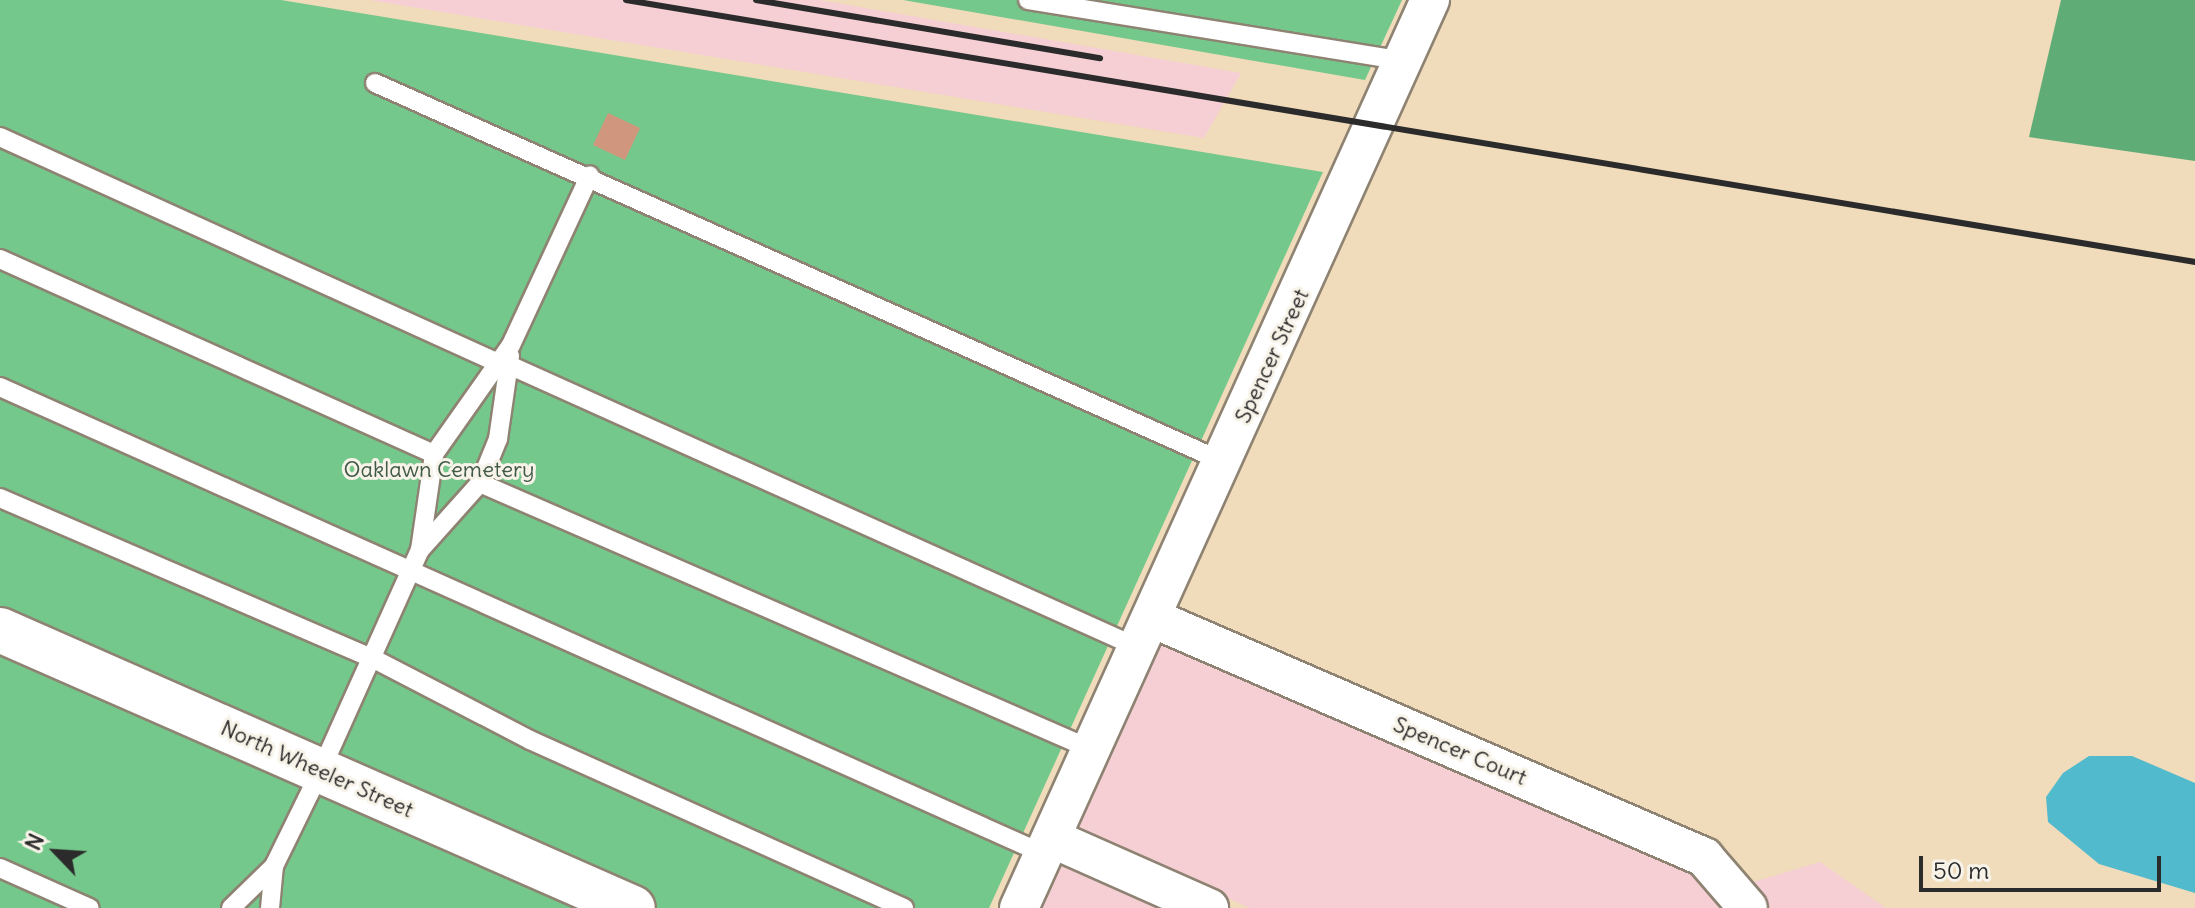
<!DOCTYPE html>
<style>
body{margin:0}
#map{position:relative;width:2195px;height:908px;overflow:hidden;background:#f0dbba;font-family:Delius,sans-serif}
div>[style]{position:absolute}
.built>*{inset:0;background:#f6cfd5}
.green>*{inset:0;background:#75c88b}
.forest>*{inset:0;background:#60ac77}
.water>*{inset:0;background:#51bacd}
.building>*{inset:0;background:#d0977e}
.roads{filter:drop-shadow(2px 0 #8e8372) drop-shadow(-2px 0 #8e8372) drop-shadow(0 2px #8e8372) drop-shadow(0 -2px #8e8372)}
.lane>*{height:18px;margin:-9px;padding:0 9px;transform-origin:9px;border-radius:9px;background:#fff}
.street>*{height:38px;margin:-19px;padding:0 19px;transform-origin:19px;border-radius:19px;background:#fff}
.secondary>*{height:44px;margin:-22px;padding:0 22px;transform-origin:22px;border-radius:22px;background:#fff}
.rail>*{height:6px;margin:-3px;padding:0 3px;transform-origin:3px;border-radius:3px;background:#2b2b2b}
span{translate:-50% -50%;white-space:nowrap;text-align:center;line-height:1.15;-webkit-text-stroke:6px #f7f3e8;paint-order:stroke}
.street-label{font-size:22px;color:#2b2b2b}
.park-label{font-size:22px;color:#415a48}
.north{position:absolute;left:16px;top:812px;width:80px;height:80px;-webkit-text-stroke:6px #f7f3e8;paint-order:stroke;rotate:295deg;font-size:22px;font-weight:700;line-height:32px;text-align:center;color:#2b2b2b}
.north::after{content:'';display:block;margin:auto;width:28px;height:36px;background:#2b2b2b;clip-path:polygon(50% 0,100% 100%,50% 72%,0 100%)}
.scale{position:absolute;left:1919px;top:856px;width:242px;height:36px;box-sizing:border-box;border:4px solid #2b2b2b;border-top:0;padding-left:10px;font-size:24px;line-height:28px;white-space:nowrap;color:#2b2b2b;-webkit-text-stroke:6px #f7f3e8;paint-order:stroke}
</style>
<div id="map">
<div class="built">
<div style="clip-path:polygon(369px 0,819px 0,1241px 73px,1204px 138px)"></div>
<div style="clip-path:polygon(1163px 640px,1695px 872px,1730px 908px,1250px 908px,1075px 830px)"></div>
<div style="clip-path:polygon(1062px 861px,1168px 908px,1040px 908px)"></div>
<div style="clip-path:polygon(1820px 862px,1886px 908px,1767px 908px,1753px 882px)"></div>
</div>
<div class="green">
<div style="clip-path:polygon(0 0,281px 0,1323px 172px,989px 908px,0 908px)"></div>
<div style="clip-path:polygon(903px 0,1402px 0,1365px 80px)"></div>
</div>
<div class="forest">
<div style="clip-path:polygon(2061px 0,2195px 0,2195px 161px,2029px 137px)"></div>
</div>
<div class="water">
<div style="clip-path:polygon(2089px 756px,2132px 756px,2195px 783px,2195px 893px,2099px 864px,2048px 822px,2046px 797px,2063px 773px)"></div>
</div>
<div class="building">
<div style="clip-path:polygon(608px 113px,640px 128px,625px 160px,593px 145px)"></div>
</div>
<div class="roads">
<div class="lane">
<div style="left:1028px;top:0;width:381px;rotate:9.2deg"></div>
<div style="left:375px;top:83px;width:930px;rotate:24.06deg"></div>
<div style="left:0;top:137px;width:547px;rotate:24.41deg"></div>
<div style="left:0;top:259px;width:476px;rotate:24.2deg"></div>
<div style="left:509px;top:365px;width:691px;rotate:24.19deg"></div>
<div style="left:0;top:387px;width:1144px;rotate:24.1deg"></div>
<div style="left:480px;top:483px;width:669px;rotate:23.54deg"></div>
<div style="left:0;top:498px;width:405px;rotate:23.3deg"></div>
<div style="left:372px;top:658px;width:178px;rotate:27.4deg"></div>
<div style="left:530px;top:740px;width:410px;rotate:24.2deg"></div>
<div style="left:420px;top:550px;width:90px;rotate:-48.2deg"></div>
<div style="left:480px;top:483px;width:48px;rotate:-67.8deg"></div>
<div style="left:498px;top:439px;width:84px;rotate:-81.8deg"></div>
<div style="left:0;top:868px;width:98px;rotate:24deg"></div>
<div style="left:231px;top:908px;width:60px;rotate:-44.3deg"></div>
<div style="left:274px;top:866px;width:107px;rotate:-63.9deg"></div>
<div style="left:321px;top:770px;width:241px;rotate:-65.8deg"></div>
<div style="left:420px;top:550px;width:97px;rotate:-81.7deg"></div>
<div style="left:434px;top:454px;width:133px;rotate:-54.8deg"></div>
<div style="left:511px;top:345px;width:187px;rotate:-65.1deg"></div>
<div style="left:270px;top:908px;width:42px;rotate:-84.6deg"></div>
</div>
<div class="street">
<div style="left:1152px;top:618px;width:602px;rotate:23.41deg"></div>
<div style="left:1704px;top:857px;width:67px;rotate:49.2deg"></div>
<div style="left:1051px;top:838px;width:173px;rotate:23.9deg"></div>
<div style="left:1019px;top:908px;width:997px;rotate:-65.65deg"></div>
</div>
<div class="secondary">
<div style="left:0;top:630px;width:691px;rotate:23.71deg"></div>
</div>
</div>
<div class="rail">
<div style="left:626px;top:0;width:1591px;rotate:9.48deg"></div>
<div style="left:756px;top:0;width:349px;rotate:9.6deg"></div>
</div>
<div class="street-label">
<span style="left:1272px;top:356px;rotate:-65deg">Spencer Street</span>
<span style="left:1460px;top:751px;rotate:23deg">Spencer Court</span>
<span style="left:317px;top:769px;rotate:24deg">North Wheeler Street</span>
</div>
<div class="park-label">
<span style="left:439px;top:470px">Oaklawn Cemetery</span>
</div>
<div class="north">N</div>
<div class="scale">50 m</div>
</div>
